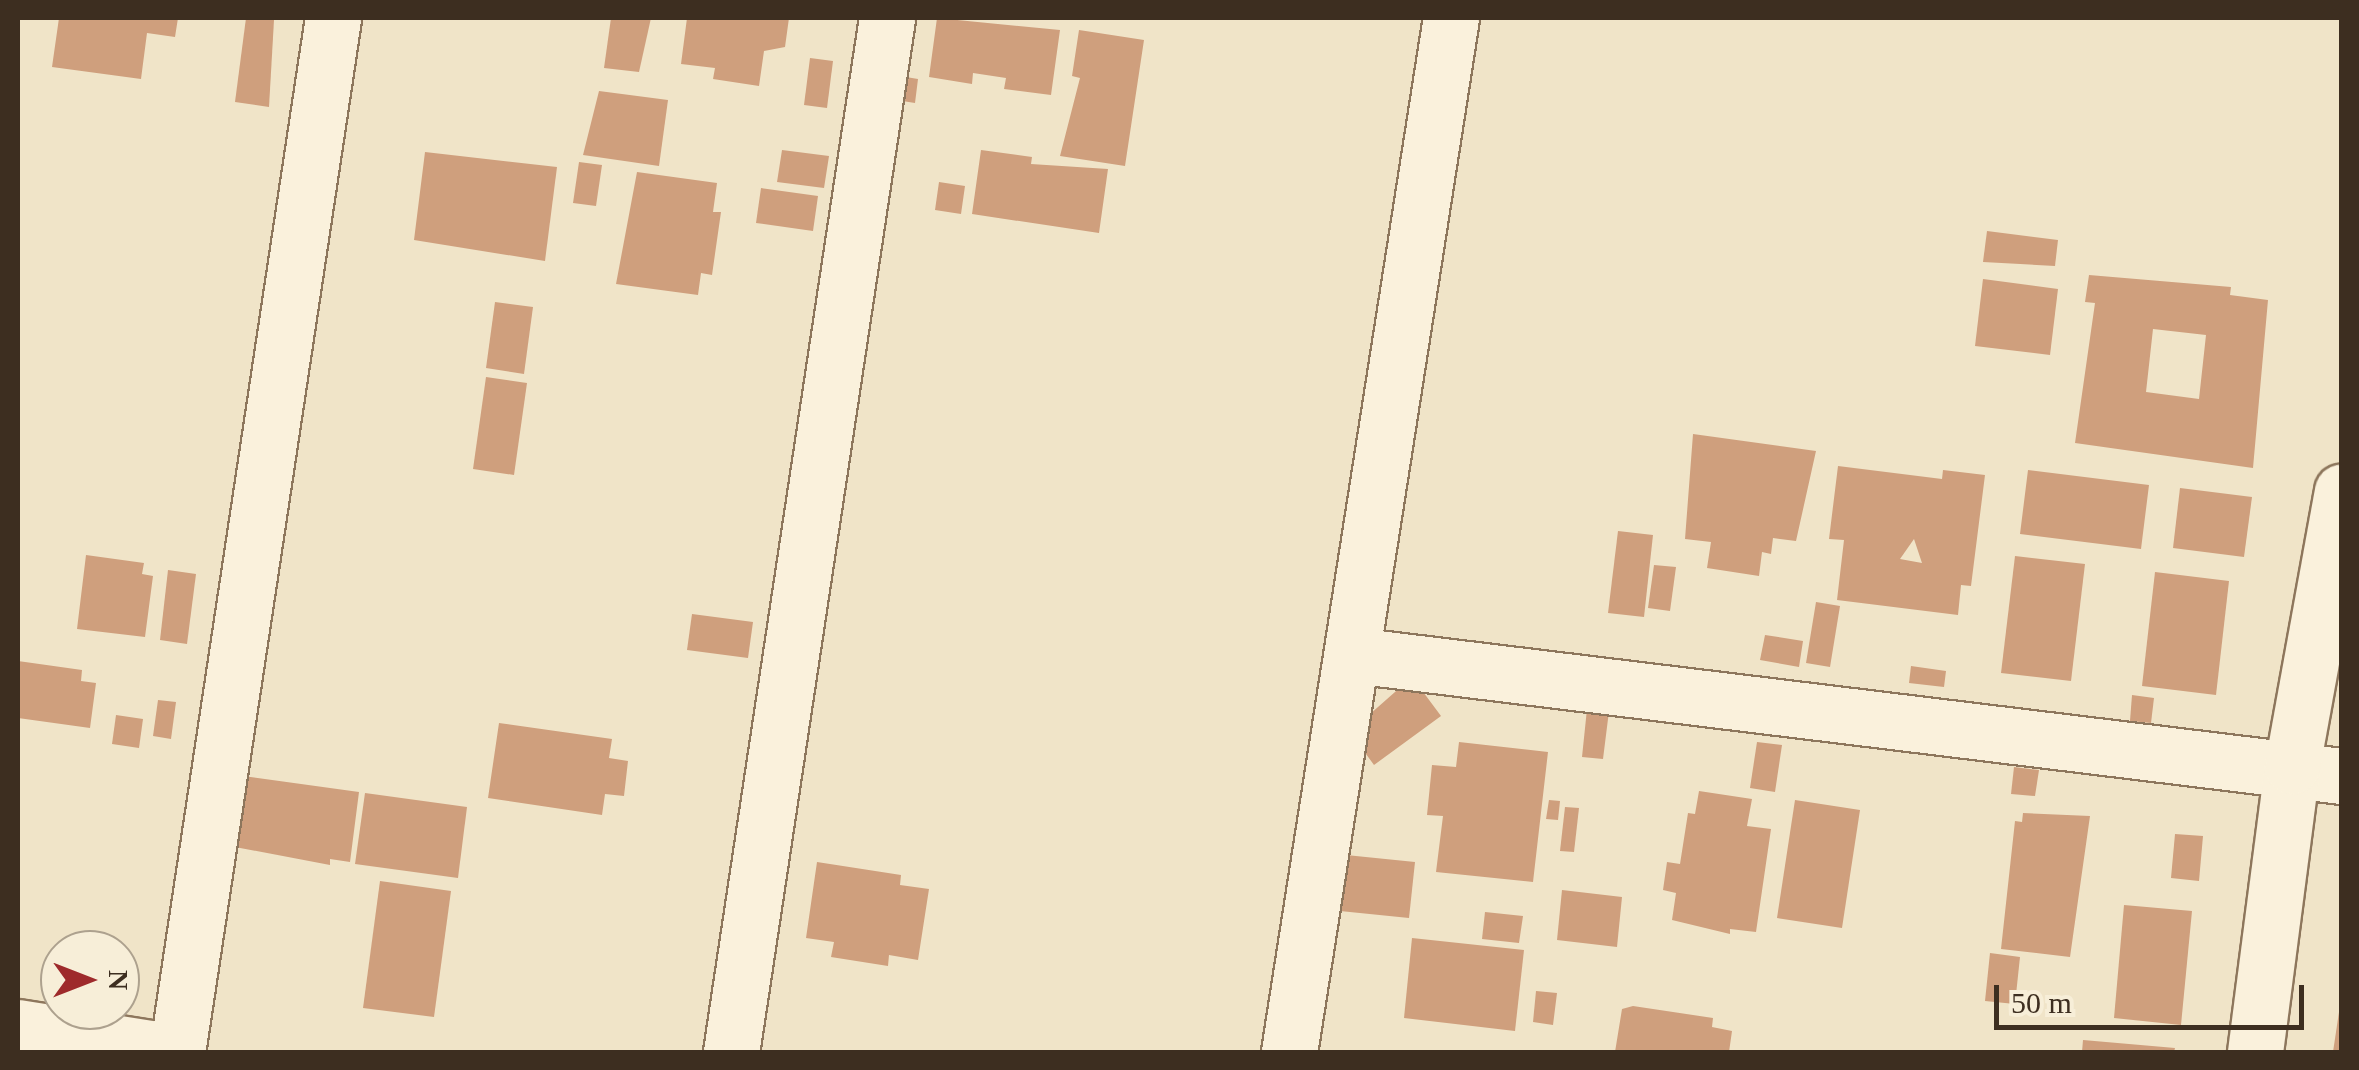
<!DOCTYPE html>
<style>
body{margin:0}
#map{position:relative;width:2359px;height:1070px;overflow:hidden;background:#f0e4c8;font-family:"Times New Roman",serif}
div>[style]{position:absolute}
.building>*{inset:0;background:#cf9f7d}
.roads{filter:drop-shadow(2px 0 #8d765c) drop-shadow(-2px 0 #8d765c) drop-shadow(0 2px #8d765c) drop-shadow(0 -2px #8d765c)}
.minor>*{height:55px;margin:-27.5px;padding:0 27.5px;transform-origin:27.5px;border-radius:27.5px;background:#faf1dc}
span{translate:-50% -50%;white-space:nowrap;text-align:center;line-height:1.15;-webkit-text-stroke:10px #f7eed8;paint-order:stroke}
.frame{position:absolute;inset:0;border:20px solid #3d2e20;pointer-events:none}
.north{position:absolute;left:40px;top:930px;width:100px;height:100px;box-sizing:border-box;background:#f7eed8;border:2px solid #ada18e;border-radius:50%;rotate:90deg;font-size:28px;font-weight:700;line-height:40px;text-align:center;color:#3d2e20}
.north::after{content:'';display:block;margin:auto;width:35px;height:45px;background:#9e2a2b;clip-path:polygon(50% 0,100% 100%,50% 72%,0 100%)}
.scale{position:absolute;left:1994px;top:985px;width:310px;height:45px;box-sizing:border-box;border:5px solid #3d2e20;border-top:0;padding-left:12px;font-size:30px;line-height:35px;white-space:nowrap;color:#3d2e20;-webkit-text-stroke:8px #f7eed8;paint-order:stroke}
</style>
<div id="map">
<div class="building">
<div style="clip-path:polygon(59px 18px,178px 18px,175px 37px,147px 33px,141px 79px,52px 67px)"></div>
<div style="clip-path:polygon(246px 18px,274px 20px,269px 107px,235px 102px)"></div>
<div style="clip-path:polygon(611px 18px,651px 18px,639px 72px,604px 68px)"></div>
<div style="clip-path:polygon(687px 18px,789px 18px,785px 47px,764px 51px,759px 86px,713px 79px,715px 68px,681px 64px)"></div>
<div style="clip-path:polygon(937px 18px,1060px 30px,1051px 95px,1004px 89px,1006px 78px,973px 73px,972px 84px,929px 77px)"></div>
<div style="clip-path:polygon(1079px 30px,1144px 40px,1125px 166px,1060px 156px,1080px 78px,1072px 76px)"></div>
<div style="clip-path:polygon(810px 58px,833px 61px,827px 108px,804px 105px)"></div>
<div style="clip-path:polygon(900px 76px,918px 79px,915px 103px,896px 100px)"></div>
<div style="clip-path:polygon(599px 91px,668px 100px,659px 166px,583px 155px)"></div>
<div style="clip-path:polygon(782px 150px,829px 156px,824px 188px,777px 182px)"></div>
<div style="clip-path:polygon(981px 150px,1032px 157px,1031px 164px,1108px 169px,1099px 233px,972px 214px)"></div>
<div style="clip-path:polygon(425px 152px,557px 167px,545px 261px,414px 240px)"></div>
<div style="clip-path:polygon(579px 162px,602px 165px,596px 206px,573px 203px)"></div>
<div style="clip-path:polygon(637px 172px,717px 183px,713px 212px,721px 212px,712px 275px,701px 273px,698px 295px,616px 284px)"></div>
<div style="clip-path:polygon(939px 182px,965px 186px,961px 214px,935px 210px)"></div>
<div style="clip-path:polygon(761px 188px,818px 196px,813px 231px,756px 223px)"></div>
<div style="clip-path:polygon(1987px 231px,2058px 240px,2055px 266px,1983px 262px)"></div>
<div style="clip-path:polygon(evenodd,2089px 275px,2231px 287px,2230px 295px,2268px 300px,2253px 468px,2075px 443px,2095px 303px,2085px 302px,2089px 275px,2153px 329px,2206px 335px,2199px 399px,2146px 392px,2153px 329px)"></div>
<div style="clip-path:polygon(1983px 279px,2058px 289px,2050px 355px,1975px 346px)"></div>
<div style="clip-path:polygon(495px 302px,533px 307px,524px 374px,486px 368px)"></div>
<div style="clip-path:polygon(486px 377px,527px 383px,514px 475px,473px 469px)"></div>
<div style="clip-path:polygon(1693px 434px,1816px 451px,1796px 541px,1773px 538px,1771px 554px,1762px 552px,1759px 576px,1707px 568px,1711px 542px,1685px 539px)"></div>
<div style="clip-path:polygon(evenodd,1838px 466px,1942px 479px,1943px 470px,1985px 475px,1971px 586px,1961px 585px,1958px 615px,1837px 600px,1844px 540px,1829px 539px,1838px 466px,1914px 539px,1922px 563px,1900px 559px,1914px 539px)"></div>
<div style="clip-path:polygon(2028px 470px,2149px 485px,2141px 549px,2020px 534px)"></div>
<div style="clip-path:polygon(2180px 488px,2252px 497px,2244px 557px,2173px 548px)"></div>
<div style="clip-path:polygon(1618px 531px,1653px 535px,1644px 617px,1608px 613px)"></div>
<div style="clip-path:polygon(86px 555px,144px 563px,142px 574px,153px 576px,145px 637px,77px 629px)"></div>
<div style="clip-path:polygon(2015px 556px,2085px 564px,2071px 681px,2001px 673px)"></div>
<div style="clip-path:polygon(1654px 565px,1676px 567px,1670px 611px,1648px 608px)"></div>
<div style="clip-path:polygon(168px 570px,196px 574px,187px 644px,160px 640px)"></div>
<div style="clip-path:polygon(2155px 572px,2229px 581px,2216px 695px,2142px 686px)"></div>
<div style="clip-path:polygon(1816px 602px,1840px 606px,1830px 667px,1806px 663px)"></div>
<div style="clip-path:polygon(692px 614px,753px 622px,748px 658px,687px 650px)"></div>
<div style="clip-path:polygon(1765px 635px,1803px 641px,1799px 667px,1760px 660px)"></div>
<div style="clip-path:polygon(18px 661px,82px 670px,81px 681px,96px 683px,90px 728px,18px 718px)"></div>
<div style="clip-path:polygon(1911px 666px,1946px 671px,1944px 687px,1909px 683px)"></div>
<div style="clip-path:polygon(1412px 677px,1441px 716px,1374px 765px,1358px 743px,1370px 734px,1361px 722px)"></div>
<div style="clip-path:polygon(2132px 695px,2154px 698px,2151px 723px,2130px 721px)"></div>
<div style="clip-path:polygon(158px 700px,176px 702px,171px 739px,153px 736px)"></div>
<div style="clip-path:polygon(1587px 709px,1609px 711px,1603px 759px,1582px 757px)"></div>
<div style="clip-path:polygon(116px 715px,143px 719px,139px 748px,112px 744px)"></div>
<div style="clip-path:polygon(499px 723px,612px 739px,609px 758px,628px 761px,624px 796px,605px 794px,602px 815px,488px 798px)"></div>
<div style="clip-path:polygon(1459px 742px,1548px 752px,1533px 882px,1436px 872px,1443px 816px,1427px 815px,1432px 765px,1456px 767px)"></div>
<div style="clip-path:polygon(1757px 742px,1782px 745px,1775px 792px,1750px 788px)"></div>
<div style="clip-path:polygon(2014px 767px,2039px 770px,2035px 796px,2011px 794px)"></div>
<div style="clip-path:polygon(229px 774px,359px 792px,350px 862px,330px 859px,330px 865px,219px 844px)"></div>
<div style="clip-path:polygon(1699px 791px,1752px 799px,1747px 826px,1771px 829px,1756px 932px,1730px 929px,1730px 934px,1672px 920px,1676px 893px,1663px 890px,1667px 862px,1680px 864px,1688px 813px,1695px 814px)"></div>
<div style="clip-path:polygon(365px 793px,467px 807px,458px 878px,355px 864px)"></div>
<div style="clip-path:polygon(1549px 800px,1560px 801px,1558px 820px,1546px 819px)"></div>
<div style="clip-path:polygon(1795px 800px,1860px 810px,1842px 928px,1777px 918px)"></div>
<div style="clip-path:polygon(1565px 807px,1579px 808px,1574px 852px,1560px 851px)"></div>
<div style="clip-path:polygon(2023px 813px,2090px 816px,2070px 957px,2001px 949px,2015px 821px,2022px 822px)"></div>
<div style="clip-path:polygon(2175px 834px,2203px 836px,2199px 881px,2171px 878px)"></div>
<div style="clip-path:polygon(1346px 855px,1415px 862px,1409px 918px,1340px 911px)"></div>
<div style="clip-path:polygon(817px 862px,901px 875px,900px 885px,929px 889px,918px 960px,889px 955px,888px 966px,831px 957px,834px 942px,806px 938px)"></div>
<div style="clip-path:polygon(380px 881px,451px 891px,434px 1017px,363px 1008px)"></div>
<div style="clip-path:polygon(1562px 890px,1622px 897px,1617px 947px,1557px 940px)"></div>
<div style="clip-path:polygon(2124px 905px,2192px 911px,2181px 1025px,2114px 1018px)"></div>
<div style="clip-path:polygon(1485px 912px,1523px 916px,1519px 943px,1482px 939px)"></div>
<div style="clip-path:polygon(1412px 938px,1524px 950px,1515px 1031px,1404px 1018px)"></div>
<div style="clip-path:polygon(1990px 953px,2020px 957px,2015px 1004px,1985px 1001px)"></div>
<div style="clip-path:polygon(1536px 991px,1557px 993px,1553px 1025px,1533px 1022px)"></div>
<div style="clip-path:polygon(1633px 1006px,1713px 1018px,1712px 1027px,1732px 1031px,1729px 1052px,1615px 1052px,1622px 1009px)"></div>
<div style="clip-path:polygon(2339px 1012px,2342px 1052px,2333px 1052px)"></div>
<div style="clip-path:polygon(2083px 1040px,2175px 1048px,2174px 1052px,2082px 1052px)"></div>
</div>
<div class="roads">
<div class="minor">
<div style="left:1353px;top:655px;width:996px;rotate:6.98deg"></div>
<div style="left:18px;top:1027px;width:159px;rotate:9deg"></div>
<div style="left:177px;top:1052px;width:1046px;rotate:-81.42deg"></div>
<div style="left:731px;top:1052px;width:1046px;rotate:-81.42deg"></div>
<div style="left:1289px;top:1052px;width:1047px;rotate:-81.1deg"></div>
<div style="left:2255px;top:1052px;width:288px;rotate:-82.6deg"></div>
<div style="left:2292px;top:766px;width:279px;rotate:-79.7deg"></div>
</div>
</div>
<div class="frame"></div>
<div class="north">N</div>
<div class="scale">50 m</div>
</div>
